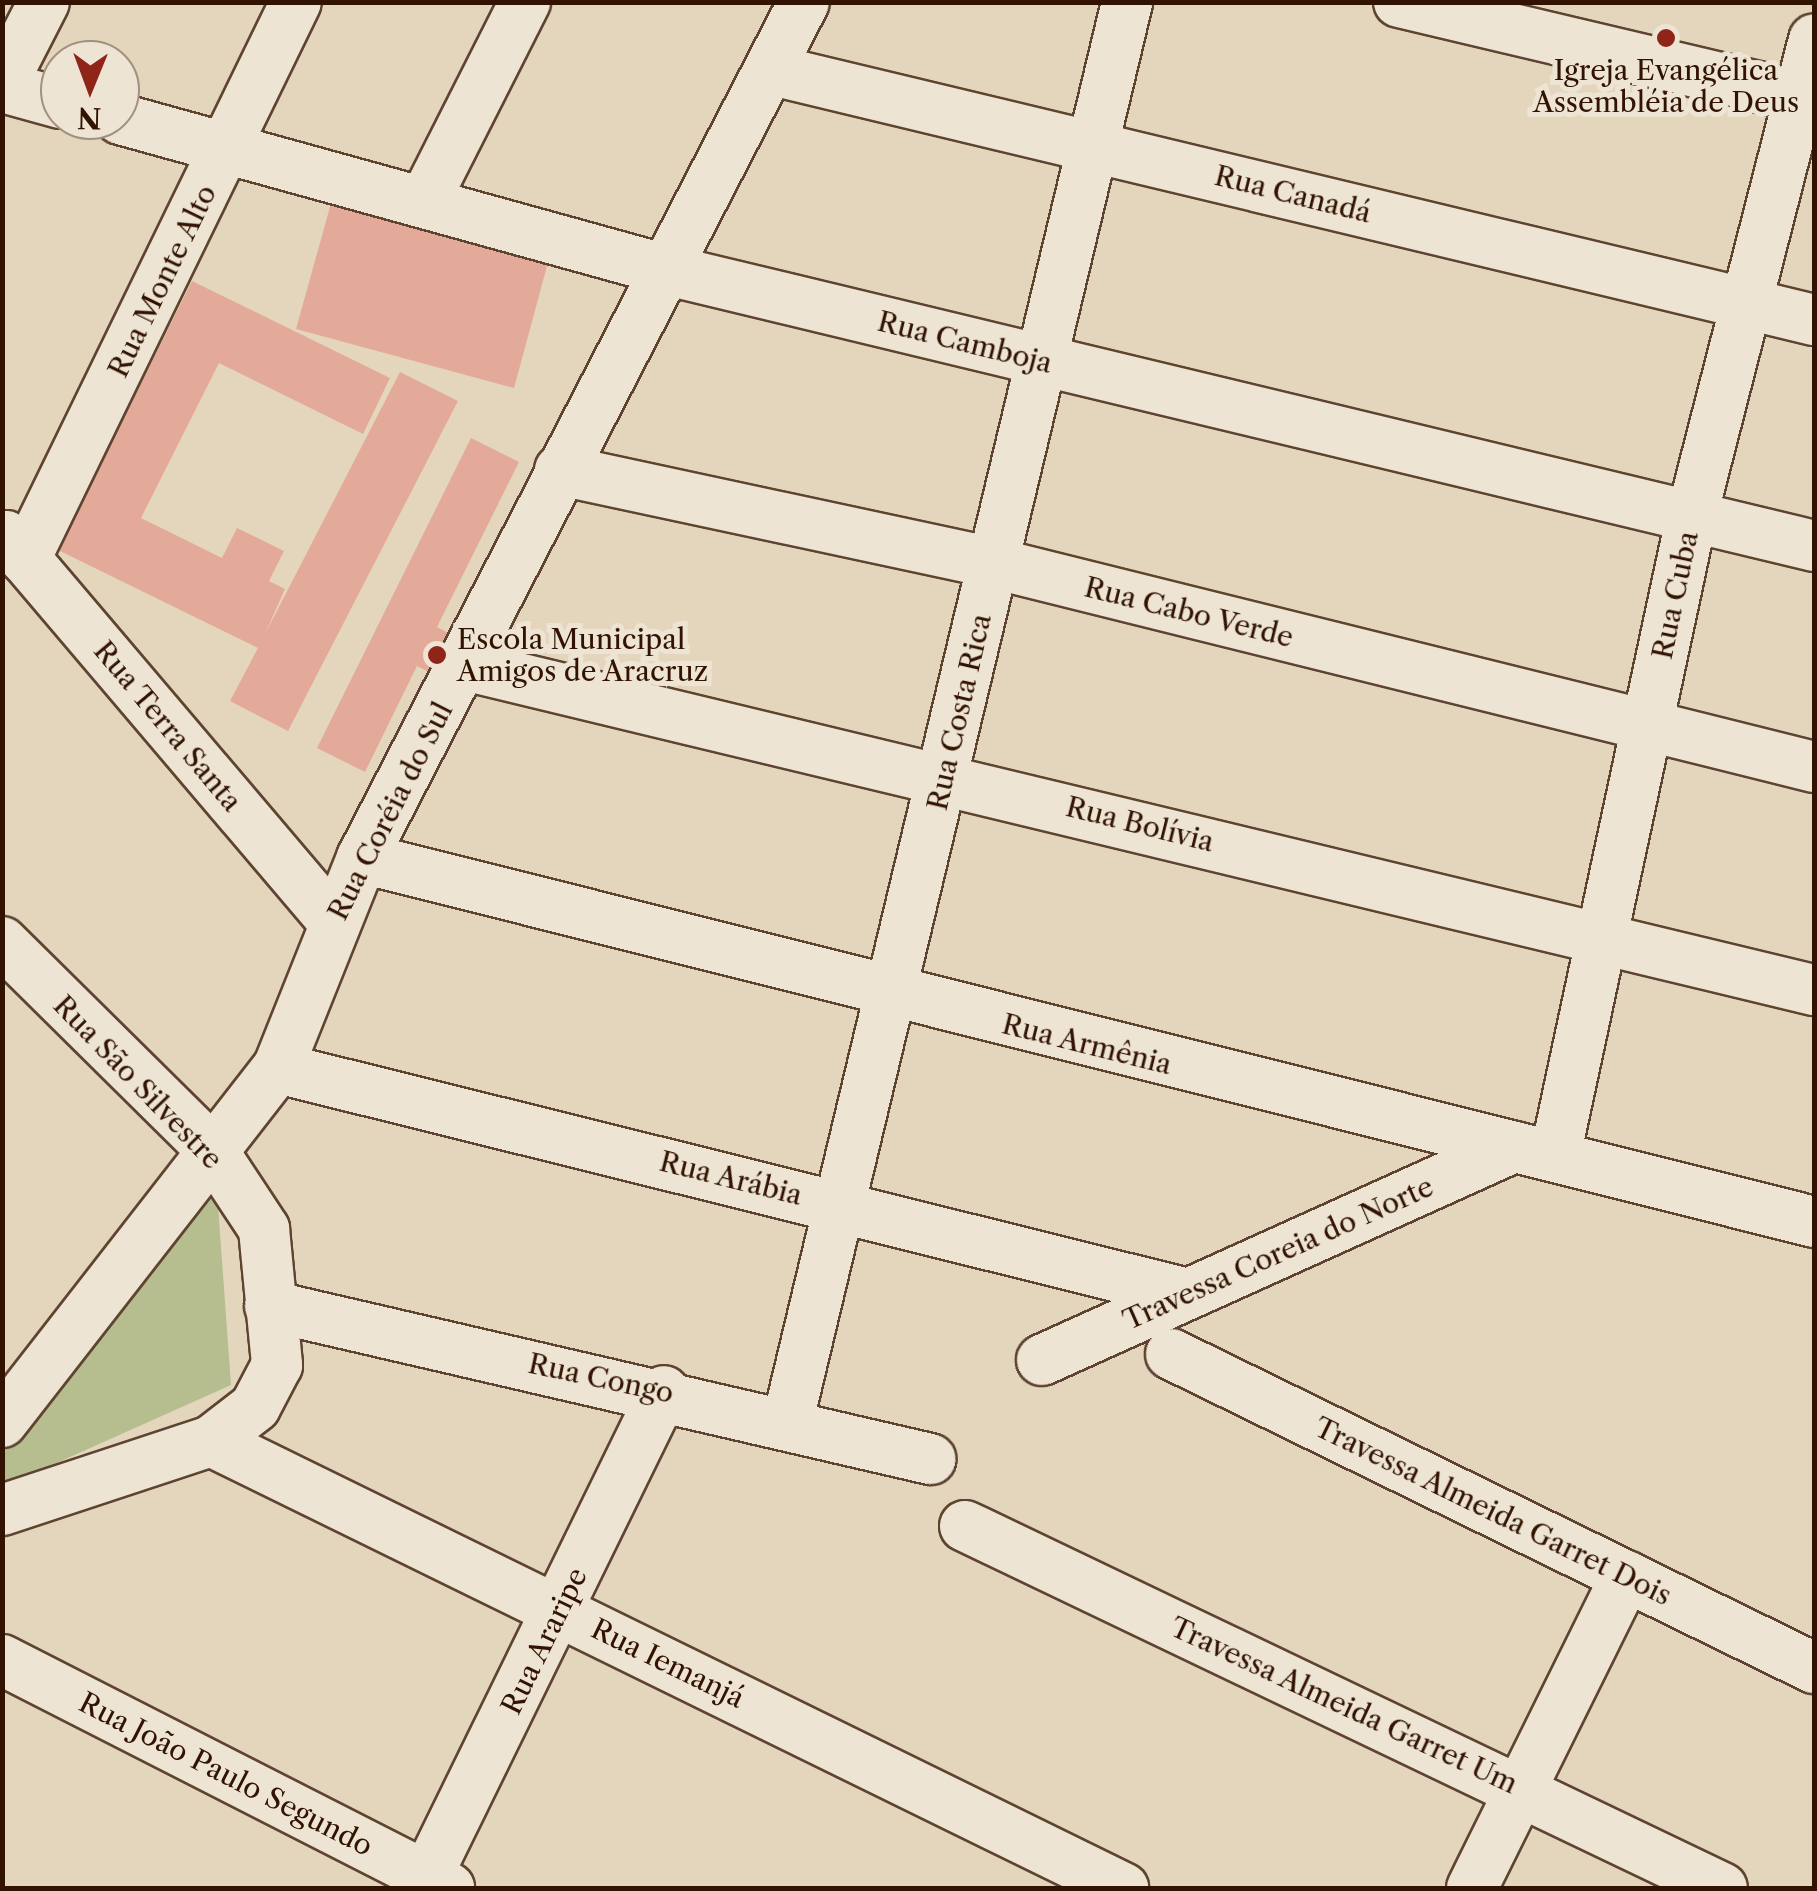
<!DOCTYPE html>
<meta charset="utf-8">
<style>
body{margin:0}
#map{position:relative;width:1817px;height:1891px;overflow:hidden;background:#e4d5bd;font-family:"Libre Caslon Text",serif}
div>[style]{position:absolute}
.green>*{inset:0;background:#b6bd8f}
.building>*{inset:0;background:#e4aa99}
.roads{filter:drop-shadow(2px 0 #5e4430) drop-shadow(-2px 0 #5e4430) drop-shadow(0 2px #5e4430) drop-shadow(0 -2px #5e4430)}
.minor>*{height:50px;margin:-25px;padding:0 25px;transform-origin:25px;border-radius:25px;background:#ede4d4}
.dots>*{width:28px;height:28px;translate:-50% -50%;box-sizing:border-box;border:5px solid #ede4d4;border-radius:50%}
span{translate:-50% -50%;white-space:nowrap;text-align:center;line-height:1.15;-webkit-text-stroke:10px #ede4d4;paint-order:stroke}
.poi-label{font-size:28px;color:#321301}
.left{translate:0 -50%;text-align:left}
.street-label{font-size:28px;color:#321301}
.frame{position:absolute;inset:0;border:5px solid #321301;pointer-events:none}
.north{position:absolute;left:40px;top:40px;width:100px;height:100px;box-sizing:border-box;background:#ede4d4;border:2px solid #a29080;border-radius:50%;rotate:181deg;font-size:28px;font-weight:700;line-height:40px;text-align:center;color:#321301}
.north::after{content:'';display:block;margin:auto;width:35px;height:45px;background:#8f2418;clip-path:polygon(50% 0,100% 100%,50% 72%,0 100%)}
</style>
<div id="map">
<div class="green">
<div style="clip-path:polygon(201px 1190px,218px 1206px,231px 1385px,3px 1487px,2px 1454px)"></div>
</div>
<div class="building">
<div style="clip-path:polygon(333px 196px,550px 255px,514px 388px,296px 329px)"></div>
<div style="clip-path:polygon(192px 281px,390px 378px,363px 434px,219px 363px,141px 518px,222px 558px,237px 528px,284px 551px,269px 581px,285px 589px,265px 634px,400px 372px,458px 401px,288px 731px,230px 701px,258px 648px,58px 550px)"></div>
<div style="clip-path:polygon(471px 438px,519px 462px,437px 627px,456px 637px,437px 676px,417px 666px,365px 772px,317px 748px)"></div>
</div>
<div class="roads">
<div class="minor">
<div style="left:1399px;top:2px;width:426px;rotate:13.3deg"></div>
<div style="left:772px;top:70px;width:1072px;rotate:13.49deg"></div>
<div style="left:2px;top:84px;width:92px;rotate:-62.9deg"></div>
<div style="left:2px;top:87px;width:60px;rotate:15.4deg"></div>
<div style="left:120px;top:119px;width:559px;rotate:15.45deg"></div>
<div style="left:659px;top:268px;width:1188px;rotate:13.53deg"></div>
<div style="left:426px;top:198px;width:220px;rotate:-63.2deg"></div>
<div style="left:560px;top:470px;width:443px;rotate:12.1deg"></div>
<div style="left:993px;top:563px;width:846px;rotate:13.95deg"></div>
<div style="left:6px;top:536px;width:505px;rotate:49.66deg"></div>
<div style="left:25px;top:559px;width:619px;rotate:-64.06deg"></div>
<div style="left:464px;top:665px;width:1389px;rotate:13.54deg"></div>
<div style="left:362px;top:858px;width:1497px;rotate:14.07deg"></div>
<div style="left:2px;top:942px;width:296px;rotate:44.7deg"></div>
<div style="left:212px;top:1150px;width:95px;rotate:56.6deg"></div>
<div style="left:264px;top:1229px;width:137px;rotate:84.5deg"></div>
<div style="left:277px;top:1365px;width:47px;rotate:117.6deg"></div>
<div style="left:255px;top:1407px;width:56px;rotate:142.3deg"></div>
<div style="left:211px;top:1441px;width:220px;rotate:161.7deg"></div>
<div style="left:278px;top:1068px;width:934px;rotate:13.95deg"></div>
<div style="left:1555px;top:1156px;width:655px;rotate:-77.94deg"></div>
<div style="left:1692px;top:515px;width:491px;rotate:-75.6deg"></div>
<div style="left:270px;top:1306px;width:678px;rotate:13.05deg"></div>
<div style="left:1171px;top:1354px;width:716px;rotate:26.03deg"></div>
<div style="left:1042px;top:1360px;width:518px;rotate:-24.29deg"></div>
<div style="left:788px;top:1420px;width:1458px;rotate:-76.55deg"></div>
<div style="left:2px;top:1422px;width:449px;rotate:-52.1deg"></div>
<div style="left:278px;top:1068px;width:226px;rotate:-68.2deg"></div>
<div style="left:362px;top:858px;width:963px;rotate:-62.69deg"></div>
<div style="left:211px;top:1441px;width:1016px;rotate:26.11deg"></div>
<div style="left:965px;top:1526px;width:839px;rotate:25.56deg"></div>
<div style="left:2px;top:1660px;width:502px;rotate:27.02deg"></div>
<div style="left:421px;top:1888px;width:553px;rotate:-63.94deg"></div>
<div style="left:1472px;top:1888px;width:348px;rotate:-63.7deg"></div>
</div>
</div>
<div class="dots">
<div style="left:1666px;top:38px;background:#8f2418"></div>
<div style="left:437px;top:655px;background:#8f2418"></div>
</div>
<div class="poi-label">
<span style="left:1666px;top:86px">Igreja Evangélica<br>Assembléia de Deus</span>
<span class="left" style="left:457px;top:655px">Escola Municipal<br>Amigos de Aracruz</span>
</div>
<div class="street-label">
<span style="left:1293px;top:194px;rotate:14deg">Rua Canadá</span>
<span style="left:162px;top:281px;rotate:-64deg">Rua Monte Alto</span>
<span style="left:965px;top:342px;rotate:14deg">Rua Camboja</span>
<span style="left:1675px;top:595px;rotate:-78deg">Rua Cuba</span>
<span style="left:1189px;top:612px;rotate:14deg">Rua Cabo Verde</span>
<span style="left:959px;top:712px;rotate:-77deg">Rua Costa Rica</span>
<span style="left:168px;top:726px;rotate:50deg">Rua Terra Santa</span>
<span style="left:390px;top:811px;rotate:-63deg">Rua Coréia do Sul</span>
<span style="left:1140px;top:824px;rotate:14deg">Rua Bolívia</span>
<span style="left:1087px;top:1044px;rotate:14deg">Rua Armênia</span>
<span style="left:138px;top:1082px;rotate:46deg">Rua São Silvestre</span>
<span style="left:731px;top:1178px;rotate:14deg">Rua Arábia</span>
<span style="left:1278px;top:1253px;rotate:-24deg">Travessa Coreia do Norte</span>
<span style="left:601px;top:1378px;rotate:12deg">Rua Congo</span>
<span style="left:1493px;top:1511px;rotate:26deg">Travessa Almeida Garret Dois</span>
<span style="left:544px;top:1641px;rotate:-64deg">Rua Araripe</span>
<span style="left:668px;top:1663px;rotate:26deg">Rua Iemanjá</span>
<span style="left:1344px;top:1705px;rotate:25deg">Travessa Almeida Garret Um</span>
<span style="left:226px;top:1774px;rotate:27deg">Rua João Paulo Segundo</span>
</div>
<div class="frame"></div>
<div class="north">N</div>
</div>
